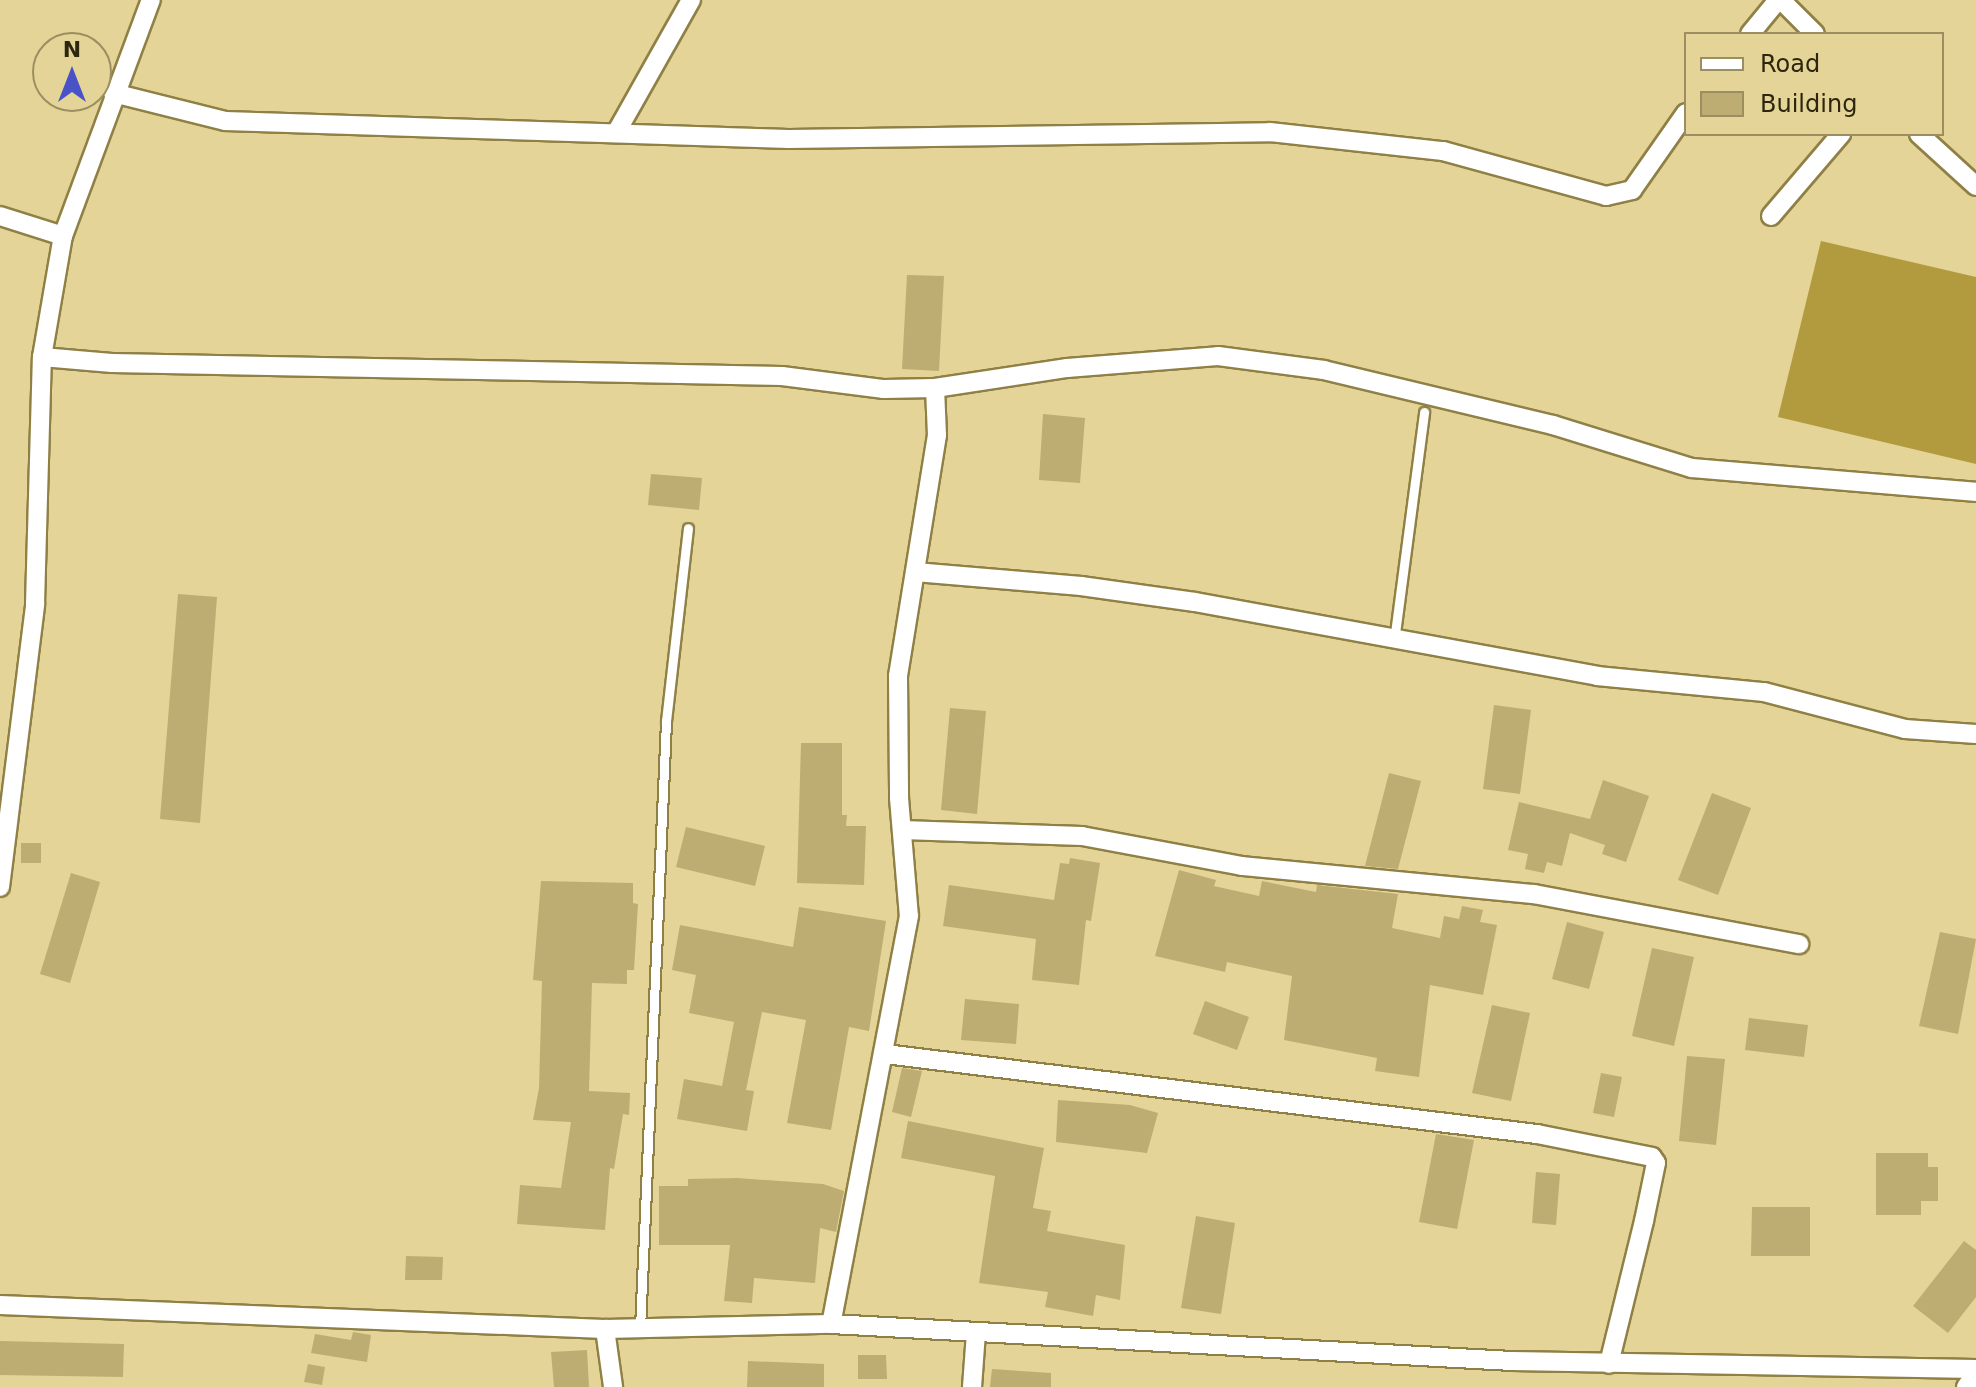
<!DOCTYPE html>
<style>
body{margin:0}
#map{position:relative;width:1976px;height:1387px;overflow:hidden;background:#e4d497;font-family:"DejaVu Sans",sans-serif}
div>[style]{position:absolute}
.forest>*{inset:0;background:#b29b3f}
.building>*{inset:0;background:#bdad72}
.roads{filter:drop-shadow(2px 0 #8f8046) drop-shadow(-2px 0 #8f8046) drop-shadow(0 2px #8f8046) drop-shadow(0 -2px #8f8046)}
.lane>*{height:9px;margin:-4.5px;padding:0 4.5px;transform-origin:4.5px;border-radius:4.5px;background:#fff}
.street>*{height:18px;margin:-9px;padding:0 9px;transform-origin:9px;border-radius:9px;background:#fff}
span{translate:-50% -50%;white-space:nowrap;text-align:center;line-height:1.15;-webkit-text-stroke:6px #e4d497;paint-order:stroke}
.legend{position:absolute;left:1684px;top:32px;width:260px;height:104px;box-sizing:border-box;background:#e4d497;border:2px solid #9b8e60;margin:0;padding:10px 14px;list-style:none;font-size:24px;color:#2d260e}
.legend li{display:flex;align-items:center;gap:16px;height:40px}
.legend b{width:40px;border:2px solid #9b8e60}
.north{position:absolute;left:32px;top:32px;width:80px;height:80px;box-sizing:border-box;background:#e4d497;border:2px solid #9b8e60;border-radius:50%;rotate:0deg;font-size:22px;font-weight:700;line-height:32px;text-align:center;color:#2d260e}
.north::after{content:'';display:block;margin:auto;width:28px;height:36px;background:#4a52c7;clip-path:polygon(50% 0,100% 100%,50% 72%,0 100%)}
</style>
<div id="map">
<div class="forest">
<div style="clip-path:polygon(1821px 241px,1976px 277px,1976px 464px,1778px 417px)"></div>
</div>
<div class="building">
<div style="clip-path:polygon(907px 275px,944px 276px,939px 371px,902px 369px)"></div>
<div style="clip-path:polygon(1043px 414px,1085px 418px,1080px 483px,1039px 480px)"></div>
<div style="clip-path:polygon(651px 474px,702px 478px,699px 510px,648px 505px)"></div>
<div style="clip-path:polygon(178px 594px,217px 597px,200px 823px,160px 819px)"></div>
<div style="clip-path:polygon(1494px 705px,1531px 710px,1520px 794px,1483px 789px)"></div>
<div style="clip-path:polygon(950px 708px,986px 711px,977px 814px,941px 810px)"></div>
<div style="clip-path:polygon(801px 743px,842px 743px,842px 815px,847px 815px,846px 826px,866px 826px,864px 885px,797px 883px)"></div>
<div style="clip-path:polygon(1389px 773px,1421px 781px,1398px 869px,1365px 866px)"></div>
<div style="clip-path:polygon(1603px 780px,1649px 796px,1626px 862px,1602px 854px,1605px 845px,1570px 833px,1562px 866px,1547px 862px,1544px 873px,1525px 869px,1528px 854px,1508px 850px,1519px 802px,1590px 819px)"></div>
<div style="clip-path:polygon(1712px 793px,1751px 808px,1718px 895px,1678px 880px)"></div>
<div style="clip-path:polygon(686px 827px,765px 846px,755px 886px,676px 867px)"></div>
<div style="clip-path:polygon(21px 843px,41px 843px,41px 863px,21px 863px)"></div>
<div style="clip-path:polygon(1070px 858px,1100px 863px,1091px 921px,1086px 920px,1079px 985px,1032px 980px,1036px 939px,943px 926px,949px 885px,1054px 900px,1060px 863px,1069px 864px)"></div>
<div style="clip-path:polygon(1179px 870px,1216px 880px,1214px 886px,1259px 896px,1262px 881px,1316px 892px,1317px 885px,1398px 894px,1392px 928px,1440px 938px,1444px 916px,1459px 919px,1462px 906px,1483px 910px,1480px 922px,1497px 925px,1483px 995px,1430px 985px,1419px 1077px,1375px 1071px,1377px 1058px,1284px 1040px,1292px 976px,1227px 962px,1225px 972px,1155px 956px)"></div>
<div style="clip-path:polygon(71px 873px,100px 882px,70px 983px,40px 974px)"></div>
<div style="clip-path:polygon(541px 881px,633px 883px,633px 903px,638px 904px,634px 970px,627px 970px,627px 984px,592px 983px,589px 1091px,630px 1093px,629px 1115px,623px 1114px,614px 1169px,610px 1168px,605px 1230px,517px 1224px,520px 1185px,561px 1188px,571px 1122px,533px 1120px,539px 1088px,542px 981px,533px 980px)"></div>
<div style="clip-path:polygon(799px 907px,886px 921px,869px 1031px,849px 1027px,831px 1130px,787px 1123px,806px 1020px,762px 1012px,746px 1090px,754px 1091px,747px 1131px,677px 1119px,684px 1079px,722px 1086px,734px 1022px,689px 1013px,696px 975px,672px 970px,680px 925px,793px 947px)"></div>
<div style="clip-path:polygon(1567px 922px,1604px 932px,1589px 989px,1552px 979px)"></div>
<div style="clip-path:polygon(1940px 932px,1976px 939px,1958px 1034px,1919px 1026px)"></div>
<div style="clip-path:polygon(1652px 948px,1694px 957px,1674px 1046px,1632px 1036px)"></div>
<div style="clip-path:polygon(965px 999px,1019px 1004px,1016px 1044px,961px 1040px)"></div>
<div style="clip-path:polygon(1205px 1001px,1249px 1017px,1237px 1050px,1193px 1034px)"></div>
<div style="clip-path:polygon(1492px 1005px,1530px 1013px,1511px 1101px,1472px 1093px)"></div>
<div style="clip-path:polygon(1749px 1018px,1808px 1025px,1804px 1057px,1745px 1050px)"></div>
<div style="clip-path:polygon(1687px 1056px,1725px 1059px,1716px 1145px,1679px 1141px)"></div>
<div style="clip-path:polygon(902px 1068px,922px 1071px,911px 1117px,892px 1112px)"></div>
<div style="clip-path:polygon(1601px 1073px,1622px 1077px,1614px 1117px,1593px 1113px)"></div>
<div style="clip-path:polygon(1058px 1100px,1130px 1105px,1158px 1113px,1147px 1153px,1056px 1142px)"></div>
<div style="clip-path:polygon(908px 1121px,1044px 1148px,1033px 1208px,1051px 1211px,1047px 1231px,1125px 1245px,1120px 1300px,1096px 1295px,1093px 1316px,1045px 1307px,1048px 1292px,979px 1283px,995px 1176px,901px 1158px)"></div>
<div style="clip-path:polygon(1436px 1134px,1474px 1140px,1457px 1229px,1419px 1222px)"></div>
<div style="clip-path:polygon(1876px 1153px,1928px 1153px,1928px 1167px,1938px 1167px,1938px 1201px,1921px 1201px,1921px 1215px,1876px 1215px)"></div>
<div style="clip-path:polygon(1536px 1172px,1560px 1174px,1556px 1225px,1532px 1223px)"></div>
<div style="clip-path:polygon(737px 1178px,823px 1184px,844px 1191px,836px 1232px,820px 1228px,815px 1283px,754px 1278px,752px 1303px,724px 1301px,730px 1245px,659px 1245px,659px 1186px,688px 1186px,688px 1179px)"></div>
<div style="clip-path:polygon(1752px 1207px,1810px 1207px,1810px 1256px,1751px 1256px)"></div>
<div style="clip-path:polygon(1196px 1216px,1235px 1223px,1221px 1314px,1181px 1308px)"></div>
<div style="clip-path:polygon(1964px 1241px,1976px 1250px,1976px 1297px,1948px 1333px,1913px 1306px)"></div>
<div style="clip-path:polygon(406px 1256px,443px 1257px,442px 1280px,405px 1280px)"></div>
<div style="clip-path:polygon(353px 1332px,371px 1335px,367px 1362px,311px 1353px,315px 1334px,351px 1340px)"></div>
<div style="clip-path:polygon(0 1341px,124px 1344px,123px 1377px,0 1375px)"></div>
<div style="clip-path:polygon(587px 1350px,589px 1387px,554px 1387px,551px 1352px)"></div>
<div style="clip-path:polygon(858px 1355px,886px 1355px,887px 1379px,858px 1379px)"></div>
<div style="clip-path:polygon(748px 1361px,824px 1364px,824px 1387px,747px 1387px)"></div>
<div style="clip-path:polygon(308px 1364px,325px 1367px,322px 1385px,304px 1382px)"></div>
<div style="clip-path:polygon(992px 1369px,1051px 1373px,1051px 1387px,990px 1387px)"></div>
</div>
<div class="roads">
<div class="lane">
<div style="left:1394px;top:641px;width:231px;rotate:-82.5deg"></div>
<div style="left:640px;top:1329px;width:609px;rotate:-87.55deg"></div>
<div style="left:666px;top:721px;width:194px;rotate:-83.5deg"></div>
</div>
<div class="street">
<div style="left:1781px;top:0;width:48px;rotate:45deg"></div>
<div style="left:1750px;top:34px;width:44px;rotate:-50.5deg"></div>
<div style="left:113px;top:93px;width:115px;rotate:14deg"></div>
<div style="left:225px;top:121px;width:564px;rotate:1.83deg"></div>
<div style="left:789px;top:139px;width:481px;rotate:-0.8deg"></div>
<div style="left:1270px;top:132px;width:174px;rotate:6.3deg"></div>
<div style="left:1443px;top:151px;width:169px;rotate:15.4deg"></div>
<div style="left:1606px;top:196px;width:27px;rotate:-13deg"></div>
<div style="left:1632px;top:190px;width:94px;rotate:-55deg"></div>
<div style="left:616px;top:133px;width:153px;rotate:-60.6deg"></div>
<div style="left:1919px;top:134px;width:77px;rotate:42.4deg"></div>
<div style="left:0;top:216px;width:66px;rotate:17.6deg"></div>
<div style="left:1771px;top:216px;width:108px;rotate:-49.5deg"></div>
<div style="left:42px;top:357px;width:70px;rotate:4.9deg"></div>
<div style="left:112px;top:363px;width:670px;rotate:1.11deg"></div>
<div style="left:782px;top:376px;width:103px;rotate:7.3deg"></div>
<div style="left:884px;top:389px;width:51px;rotate:-1.1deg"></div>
<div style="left:935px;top:388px;width:47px;rotate:87.6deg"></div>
<div style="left:937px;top:435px;width:244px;rotate:99.2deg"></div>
<div style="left:898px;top:676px;width:122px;rotate:89.5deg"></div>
<div style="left:899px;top:798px;width:118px;rotate:85.2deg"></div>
<div style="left:909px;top:916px;width:415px;rotate:100.8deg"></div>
<div style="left:935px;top:388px;width:134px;rotate:-8.6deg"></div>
<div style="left:1067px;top:368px;width:151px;rotate:-4.5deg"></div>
<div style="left:1218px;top:356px;width:107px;rotate:7.5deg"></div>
<div style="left:1324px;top:370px;width:236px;rotate:13.5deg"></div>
<div style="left:1553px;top:425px;width:145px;rotate:17.2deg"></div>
<div style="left:1692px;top:468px;width:285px;rotate:4.8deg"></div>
<div style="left:915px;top:572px;width:167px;rotate:4.8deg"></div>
<div style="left:1081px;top:586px;width:115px;rotate:8deg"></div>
<div style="left:1195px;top:602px;width:409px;rotate:10.4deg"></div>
<div style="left:1597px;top:676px;width:168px;rotate:5.5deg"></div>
<div style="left:1764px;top:692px;width:146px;rotate:14.7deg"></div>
<div style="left:1905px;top:729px;width:71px;rotate:4deg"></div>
<div style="left:902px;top:830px;width:180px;rotate:1.9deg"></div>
<div style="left:1082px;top:836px;width:163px;rotate:10.6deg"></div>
<div style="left:1242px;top:866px;width:293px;rotate:5.5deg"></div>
<div style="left:1534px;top:894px;width:270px;rotate:10.7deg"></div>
<div style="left:0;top:887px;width:285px;rotate:-82.9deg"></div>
<div style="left:35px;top:604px;width:247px;rotate:-88.4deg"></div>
<div style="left:42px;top:357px;width:123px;rotate:-80.2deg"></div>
<div style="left:63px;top:236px;width:252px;rotate:-69.6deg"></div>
<div style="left:885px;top:1054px;width:657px;rotate:7deg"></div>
<div style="left:1537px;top:1134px;width:117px;rotate:11.3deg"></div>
<div style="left:1652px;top:1157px;width:7px;rotate:56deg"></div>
<div style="left:1656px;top:1163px;width:59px;rotate:101.7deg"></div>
<div style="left:1644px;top:1221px;width:147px;rotate:103.8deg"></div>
<div style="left:0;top:1305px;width:605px;rotate:2.27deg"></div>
<div style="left:605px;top:1329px;width:226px;rotate:-1.3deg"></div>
<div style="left:831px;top:1324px;width:682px;rotate:3.11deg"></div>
<div style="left:1512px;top:1361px;width:464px;rotate:1deg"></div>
<div style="left:605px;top:1329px;width:59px;rotate:82.1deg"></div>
<div style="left:972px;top:1387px;width:54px;rotate:-85.8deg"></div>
<div style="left:1966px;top:1387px;width:17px;rotate:-54deg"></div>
</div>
</div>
<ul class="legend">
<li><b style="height:10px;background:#fff"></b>Road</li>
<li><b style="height:22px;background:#bdad72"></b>Building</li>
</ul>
<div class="north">N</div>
</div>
